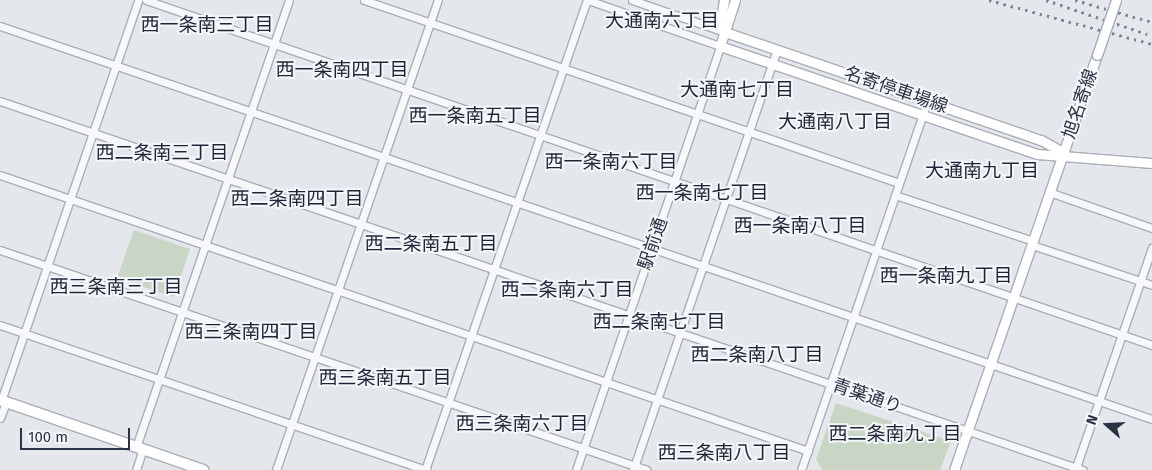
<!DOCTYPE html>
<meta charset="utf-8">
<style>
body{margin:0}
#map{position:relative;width:1152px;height:470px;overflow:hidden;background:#e4e7ec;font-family:"Fira Sans","Noto Sans JP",sans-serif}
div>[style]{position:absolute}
.green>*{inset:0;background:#c9d6c5}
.roads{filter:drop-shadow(1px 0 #a9aeb7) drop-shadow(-1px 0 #a9aeb7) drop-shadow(0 1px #a9aeb7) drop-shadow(0 -1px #a9aeb7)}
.minor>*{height:7px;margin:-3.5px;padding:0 3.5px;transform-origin:3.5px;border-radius:3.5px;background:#f7f8fa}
.major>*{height:9px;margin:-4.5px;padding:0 4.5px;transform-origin:4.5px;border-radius:4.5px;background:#fff}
.highway>*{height:10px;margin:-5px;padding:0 5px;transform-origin:5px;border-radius:5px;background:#fff}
.rail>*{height:2.5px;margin-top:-1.25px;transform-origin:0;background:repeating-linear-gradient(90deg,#7d8696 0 2.5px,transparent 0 7.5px)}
.bridges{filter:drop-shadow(1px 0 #a3abb8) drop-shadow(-1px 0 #a3abb8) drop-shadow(0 1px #a3abb8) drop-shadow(0 -1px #a3abb8)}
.major-bridge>*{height:9px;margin:-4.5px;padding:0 4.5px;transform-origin:4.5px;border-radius:4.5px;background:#fff}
span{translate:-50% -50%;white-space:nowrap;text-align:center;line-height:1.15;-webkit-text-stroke:4px #f4f6f9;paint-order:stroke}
.street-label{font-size:18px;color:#2b3445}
.neighbourhood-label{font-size:19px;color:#1d2536}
.north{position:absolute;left:1082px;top:400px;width:50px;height:50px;-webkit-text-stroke:4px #f4f6f9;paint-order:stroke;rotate:289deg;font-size:14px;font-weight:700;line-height:20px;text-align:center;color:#2b3445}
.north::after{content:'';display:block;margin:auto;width:18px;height:22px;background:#2b3445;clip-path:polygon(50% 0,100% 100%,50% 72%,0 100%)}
.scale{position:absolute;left:20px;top:428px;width:110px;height:22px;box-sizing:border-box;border:2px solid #2b3445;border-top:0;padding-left:6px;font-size:15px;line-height:18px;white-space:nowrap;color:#2b3445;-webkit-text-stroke:4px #f4f6f9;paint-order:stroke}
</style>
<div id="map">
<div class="green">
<div style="clip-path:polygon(134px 230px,190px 249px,174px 297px,117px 278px)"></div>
<div style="clip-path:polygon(836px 403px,951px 441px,940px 470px,822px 470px,816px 459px)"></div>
</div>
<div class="roads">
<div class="minor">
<div style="left:146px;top:0;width:1064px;rotate:18.93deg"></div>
<div style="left:364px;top:0;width:565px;rotate:18.88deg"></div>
<div style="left:632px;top:0;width:98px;rotate:19deg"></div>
<div style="left:0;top:26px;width:1217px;rotate:18.84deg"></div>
<div style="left:0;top:101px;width:1144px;rotate:18.82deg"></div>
<div style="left:0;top:175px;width:854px;rotate:18.86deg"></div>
<div style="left:1049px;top:192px;width:109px;rotate:19.3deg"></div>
<div style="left:895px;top:195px;width:145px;rotate:18.4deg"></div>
<div style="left:1032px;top:245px;width:126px;rotate:18.4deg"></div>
<div style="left:0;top:250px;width:683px;rotate:18.78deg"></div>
<div style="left:0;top:325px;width:451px;rotate:18.8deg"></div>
<div style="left:1px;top:401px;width:424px;rotate:-71.1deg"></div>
<div style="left:0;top:418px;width:17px;rotate:-69deg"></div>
<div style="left:136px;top:447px;width:472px;rotate:-71.1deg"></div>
<div style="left:136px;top:470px;width:22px;rotate:-72deg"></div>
<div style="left:276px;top:470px;width:497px;rotate:-71deg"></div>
<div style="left:425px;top:470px;width:497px;rotate:-71deg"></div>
<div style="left:576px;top:470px;width:448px;rotate:-71.2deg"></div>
<div style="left:720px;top:46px;width:140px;rotate:-160.8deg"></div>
<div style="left:633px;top:470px;width:444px;rotate:-71.1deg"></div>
<div style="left:801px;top:470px;width:390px;rotate:-71.1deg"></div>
<div style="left:1075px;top:470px;width:235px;rotate:-70.9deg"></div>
</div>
<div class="major">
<div style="left:724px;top:0;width:19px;rotate:99deg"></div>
<div style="left:721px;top:19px;width:11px;rotate:75deg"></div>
<div style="left:735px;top:0;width:48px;rotate:108.1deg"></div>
<div style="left:720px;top:46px;width:335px;rotate:18.8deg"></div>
<div style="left:1037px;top:154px;width:115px;rotate:4.5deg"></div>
<div style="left:725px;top:32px;width:334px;rotate:18.9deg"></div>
<div style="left:1041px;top:140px;width:26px;rotate:29deg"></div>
<div style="left:954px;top:470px;width:439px;rotate:-71deg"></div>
</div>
<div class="highway">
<div style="left:0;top:400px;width:215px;rotate:19deg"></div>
</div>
</div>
<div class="rail">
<div style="left:989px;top:0;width:169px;rotate:15.1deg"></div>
<div style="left:1046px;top:0;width:107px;rotate:18.6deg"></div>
<div style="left:1075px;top:0;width:80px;rotate:15.9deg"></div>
</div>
<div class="bridges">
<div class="major-bridge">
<div style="left:1097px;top:55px;width:58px;rotate:-70.9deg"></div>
</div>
</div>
<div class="street-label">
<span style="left:896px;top:90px;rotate:19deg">名寄停車場線</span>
<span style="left:1080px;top:104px;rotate:-71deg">旭名寄線</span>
<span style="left:653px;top:244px;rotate:-71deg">駅前通</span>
<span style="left:867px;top:396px;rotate:19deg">青葉通り</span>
</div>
<div class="neighbourhood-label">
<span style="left:662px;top:21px">大通南六丁目</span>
<span style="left:207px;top:25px">西一条南三丁目</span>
<span style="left:342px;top:70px">西一条南四丁目</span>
<span style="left:737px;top:90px">大通南七丁目</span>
<span style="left:475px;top:116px">西一条南五丁目</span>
<span style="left:835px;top:122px">大通南八丁目</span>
<span style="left:162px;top:153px">西二条南三丁目</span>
<span style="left:611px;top:162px">西一条南六丁目</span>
<span style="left:982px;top:171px">大通南九丁目</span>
<span style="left:702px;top:193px">西一条南七丁目</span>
<span style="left:297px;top:199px">西二条南四丁目</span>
<span style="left:800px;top:226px">西一条南八丁目</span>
<span style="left:431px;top:244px">西二条南五丁目</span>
<span style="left:946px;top:276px">西一条南九丁目</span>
<span style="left:116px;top:287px">西三条南三丁目</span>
<span style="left:567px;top:290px">西二条南六丁目</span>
<span style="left:659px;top:322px">西二条南七丁目</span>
<span style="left:251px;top:332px">西三条南四丁目</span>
<span style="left:757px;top:355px">西二条南八丁目</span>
<span style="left:385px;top:378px">西三条南五丁目</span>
<span style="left:522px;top:424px">西三条南六丁目</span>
<span style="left:895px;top:434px">西二条南九丁目</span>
<span style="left:724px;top:453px">西三条南八丁目</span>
</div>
<div class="north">N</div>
<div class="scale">100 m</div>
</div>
